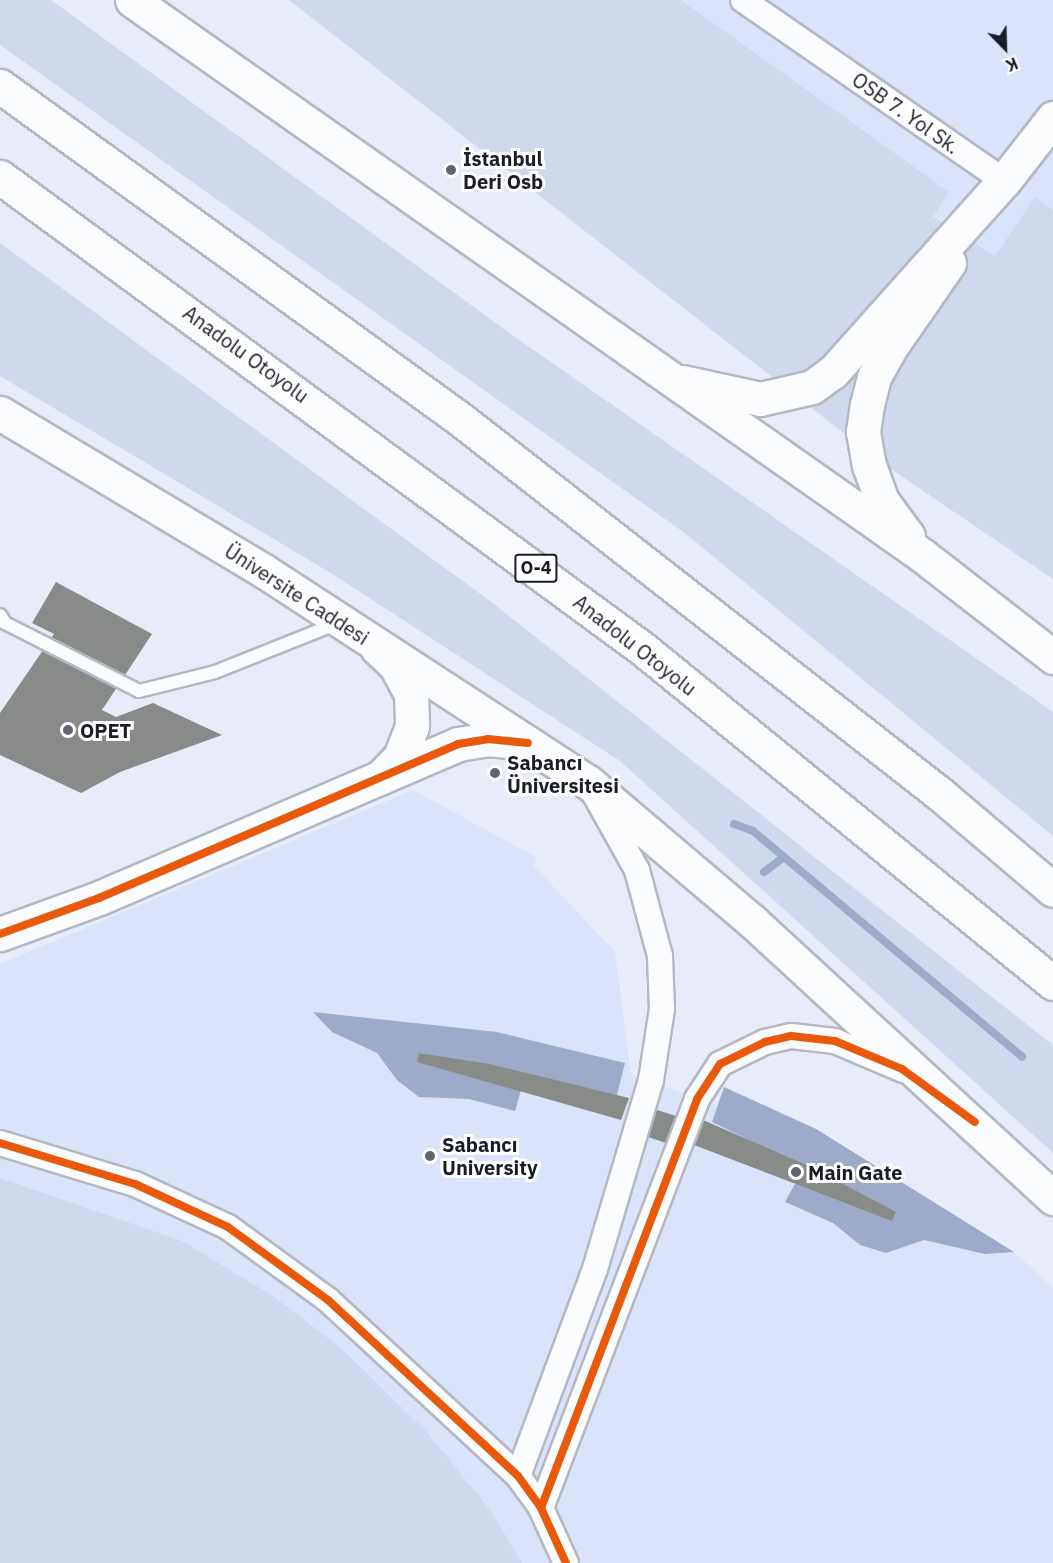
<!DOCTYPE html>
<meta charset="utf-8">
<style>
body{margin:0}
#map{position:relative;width:1053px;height:1563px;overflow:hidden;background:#e7ecf8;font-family:"IBM Plex Sans",sans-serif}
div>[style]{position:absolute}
.built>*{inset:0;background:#dbe3fb}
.green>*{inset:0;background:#d0d8ee}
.water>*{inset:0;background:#9eaaca}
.stream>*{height:8px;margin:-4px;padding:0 4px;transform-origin:4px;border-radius:4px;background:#9eaaca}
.building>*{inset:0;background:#888b88}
.roads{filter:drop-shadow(2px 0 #b4b8c3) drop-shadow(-2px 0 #b4b8c3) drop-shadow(0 2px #b4b8c3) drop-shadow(0 -2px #b4b8c3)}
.lane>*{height:12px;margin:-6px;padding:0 6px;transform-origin:6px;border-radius:6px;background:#fbfcfe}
.street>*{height:24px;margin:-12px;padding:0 12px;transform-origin:12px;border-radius:12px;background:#fbfcfe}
.secondary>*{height:33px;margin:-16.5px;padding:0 16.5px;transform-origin:16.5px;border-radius:16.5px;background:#fbfcfe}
.primary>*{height:33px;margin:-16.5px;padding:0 16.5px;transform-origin:16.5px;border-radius:16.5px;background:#fbfcfe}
.highway>*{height:33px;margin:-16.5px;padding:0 16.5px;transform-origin:16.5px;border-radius:16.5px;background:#fbfcfe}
.cycleway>*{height:8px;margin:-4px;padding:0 4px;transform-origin:4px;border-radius:4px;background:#e8590c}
.dots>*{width:16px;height:16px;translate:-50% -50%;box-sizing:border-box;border:3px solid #fff;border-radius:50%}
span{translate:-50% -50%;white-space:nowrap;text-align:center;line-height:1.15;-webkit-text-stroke:6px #fff;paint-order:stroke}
.shield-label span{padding:2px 4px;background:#fff;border:2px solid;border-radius:4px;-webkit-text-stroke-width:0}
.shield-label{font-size:18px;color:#1a1d26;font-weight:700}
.street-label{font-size:20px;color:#1a1d26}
.poi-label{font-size:20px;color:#1a1d26;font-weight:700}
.left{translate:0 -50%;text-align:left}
.north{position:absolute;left:975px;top:18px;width:60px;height:60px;-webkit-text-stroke:4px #fff;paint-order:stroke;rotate:157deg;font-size:16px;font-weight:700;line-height:24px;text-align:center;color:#1a1d26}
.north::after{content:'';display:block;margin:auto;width:21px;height:27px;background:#1a1d26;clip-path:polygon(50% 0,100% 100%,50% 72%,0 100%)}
</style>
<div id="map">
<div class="built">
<div style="clip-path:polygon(289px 0,1053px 0,1053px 285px,947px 405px)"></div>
<div style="clip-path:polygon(413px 790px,536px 857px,534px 866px,615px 952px,631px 1075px,717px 1105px,724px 1087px,816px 1129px,1014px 1252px,1053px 1288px,1053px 1563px,0 1563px,0 964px)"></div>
</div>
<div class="green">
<div style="clip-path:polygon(0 0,51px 0,515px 337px,1053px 712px,1053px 836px,686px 534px,0 45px)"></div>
<div style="clip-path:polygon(289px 0,681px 0,949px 192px,933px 217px,995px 256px,1035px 197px,1053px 210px,1053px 579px,882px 463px)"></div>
<div style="clip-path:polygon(0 243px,490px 601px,1053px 1045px,1053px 1153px,620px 761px,334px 575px,0 376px)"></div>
<div style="clip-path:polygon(0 1178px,182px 1241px,273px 1296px,341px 1348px,426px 1431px,491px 1511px,522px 1563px,0 1563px)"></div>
</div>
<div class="water">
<div style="clip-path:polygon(313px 1012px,497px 1032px,625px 1063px,617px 1095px,420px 1053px,418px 1061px,521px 1090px,515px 1111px,469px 1099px,419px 1097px,397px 1080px,377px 1053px,332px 1032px)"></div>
<div style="clip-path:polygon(724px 1087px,816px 1129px,1014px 1252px,985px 1254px,924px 1240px,886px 1253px,860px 1245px,833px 1223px,785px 1202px,796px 1182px,895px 1212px,712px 1122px)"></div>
</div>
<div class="stream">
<div style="left:734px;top:824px;width:20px;rotate:20deg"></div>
<div style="left:753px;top:831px;width:351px;rotate:40deg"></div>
<div style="left:764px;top:872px;width:25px;rotate:-37deg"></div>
</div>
<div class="building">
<div style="clip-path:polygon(56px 582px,152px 634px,102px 710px,116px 717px,153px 703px,222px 735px,120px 772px,81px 793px,0 755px,0 713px,54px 634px,32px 623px)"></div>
<div style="clip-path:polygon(419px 1053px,489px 1064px,629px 1098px,621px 1120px,417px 1062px)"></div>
<div style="clip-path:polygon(654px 1109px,676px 1116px,666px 1143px,645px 1136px)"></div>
<div style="clip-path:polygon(703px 1120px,811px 1167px,896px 1212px,892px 1221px,694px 1145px)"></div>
</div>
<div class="roads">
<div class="lane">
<div style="left:0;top:615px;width:9px;rotate:58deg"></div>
<div style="left:5px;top:623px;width:150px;rotate:26.9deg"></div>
<div style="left:139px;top:691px;width:78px;rotate:-14deg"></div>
<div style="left:215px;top:672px;width:132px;rotate:-21.7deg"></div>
</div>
<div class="street">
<div style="left:743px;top:0;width:318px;rotate:34.7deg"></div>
<div style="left:0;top:1143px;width:141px;rotate:16.9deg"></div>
<div style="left:135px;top:1184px;width:102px;rotate:24.8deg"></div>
<div style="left:228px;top:1227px;width:124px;rotate:36.1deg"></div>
<div style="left:328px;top:1300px;width:259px;rotate:42.8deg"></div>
<div style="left:518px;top:1476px;width:39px;rotate:54deg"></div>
<div style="left:541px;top:1508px;width:60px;rotate:65.6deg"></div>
<div style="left:518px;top:1476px;width:221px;rotate:-69.6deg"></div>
<div style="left:595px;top:1269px;width:197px;rotate:-73.5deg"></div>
<div style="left:651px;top:1080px;width:72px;rotate:-81.2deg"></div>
<div style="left:662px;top:1009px;width:53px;rotate:-92.2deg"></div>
<div style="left:660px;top:956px;width:89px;rotate:-105deg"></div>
<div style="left:637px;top:870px;width:86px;rotate:-119.2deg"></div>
<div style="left:541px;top:1508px;width:438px;rotate:-69.1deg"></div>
<div style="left:697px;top:1099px;width:42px;rotate:-56.7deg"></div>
<div style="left:720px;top:1064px;width:50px;rotate:-26.1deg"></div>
<div style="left:765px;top:1042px;width:27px;rotate:-13deg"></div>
<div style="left:791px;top:1036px;width:44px;rotate:6.5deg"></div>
<div style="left:835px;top:1041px;width:74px;rotate:23.1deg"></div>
</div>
<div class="secondary">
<div style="left:1004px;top:181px;width:80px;rotate:-52.1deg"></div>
<div style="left:377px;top:648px;width:26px;rotate:43deg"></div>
<div style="left:396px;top:666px;width:32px;rotate:62deg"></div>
<div style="left:411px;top:694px;width:32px;rotate:88deg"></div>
<div style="left:412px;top:726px;width:33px;rotate:111deg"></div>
<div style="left:400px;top:757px;width:29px;rotate:134deg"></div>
<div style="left:0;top:934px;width:105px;rotate:-20deg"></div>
<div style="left:99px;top:898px;width:391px;rotate:-23.2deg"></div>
<div style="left:458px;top:744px;width:30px;rotate:-9deg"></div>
<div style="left:488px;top:739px;width:40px;rotate:5.7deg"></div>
</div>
<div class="primary">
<div style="left:132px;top:0;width:967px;rotate:35.1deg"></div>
<div style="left:923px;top:556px;width:165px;rotate:37.8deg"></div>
<div style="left:683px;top:382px;width:79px;rotate:12.4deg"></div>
<div style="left:760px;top:399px;width:53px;rotate:-13deg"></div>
<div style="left:812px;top:387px;width:26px;rotate:-36deg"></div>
<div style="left:833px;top:372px;width:256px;rotate:-48.2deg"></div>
<div style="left:0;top:413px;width:308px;rotate:30.9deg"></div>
<div style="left:264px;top:571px;width:387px;rotate:33.1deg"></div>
<div style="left:588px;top:782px;width:216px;rotate:40.3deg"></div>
<div style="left:753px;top:922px;width:408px;rotate:42.6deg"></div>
<div style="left:908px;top:536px;width:44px;rotate:-126.6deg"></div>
<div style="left:882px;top:501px;width:37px;rotate:-110deg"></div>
<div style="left:869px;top:466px;width:35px;rotate:-100deg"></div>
<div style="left:863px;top:432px;width:27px;rotate:-82deg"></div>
<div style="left:867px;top:405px;width:29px;rotate:-76deg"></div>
<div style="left:874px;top:377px;width:37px;rotate:-61deg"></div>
<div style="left:892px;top:345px;width:100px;rotate:-55.2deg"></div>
</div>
<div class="highway">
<div style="left:0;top:86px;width:568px;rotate:35.9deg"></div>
<div style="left:460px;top:419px;width:609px;rotate:38deg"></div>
<div style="left:940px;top:794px;width:148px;rotate:40.3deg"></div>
<div style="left:0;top:177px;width:798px;rotate:36.28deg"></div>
<div style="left:643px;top:649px;width:529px;rotate:39.17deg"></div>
</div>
</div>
<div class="cycleway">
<div style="left:0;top:934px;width:105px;rotate:-20deg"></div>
<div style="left:99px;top:898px;width:391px;rotate:-23.2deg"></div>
<div style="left:458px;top:744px;width:30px;rotate:-9deg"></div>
<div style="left:488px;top:739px;width:40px;rotate:5.7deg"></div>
<div style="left:0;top:1143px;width:141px;rotate:16.9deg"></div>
<div style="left:135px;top:1184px;width:102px;rotate:24.8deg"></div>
<div style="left:228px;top:1227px;width:124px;rotate:36.1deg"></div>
<div style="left:328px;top:1300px;width:259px;rotate:42.8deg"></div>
<div style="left:518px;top:1476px;width:39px;rotate:54deg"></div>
<div style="left:541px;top:1508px;width:60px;rotate:65.6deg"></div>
<div style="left:541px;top:1508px;width:438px;rotate:-69.1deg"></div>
<div style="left:697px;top:1099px;width:42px;rotate:-56.7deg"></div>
<div style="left:720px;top:1064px;width:50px;rotate:-26.1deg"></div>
<div style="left:765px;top:1042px;width:27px;rotate:-13deg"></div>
<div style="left:791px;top:1036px;width:44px;rotate:6.5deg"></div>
<div style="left:835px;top:1041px;width:73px;rotate:22.7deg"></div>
<div style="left:902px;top:1069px;width:90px;rotate:36deg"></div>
</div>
<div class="dots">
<div style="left:451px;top:170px;background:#626570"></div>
<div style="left:68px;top:730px;background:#626570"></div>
<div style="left:495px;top:773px;background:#626570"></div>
<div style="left:430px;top:1156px;background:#626570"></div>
<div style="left:796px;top:1172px;background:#626570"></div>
</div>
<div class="shield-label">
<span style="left:536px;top:568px">O-4</span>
</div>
<div class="street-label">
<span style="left:906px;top:113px;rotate:35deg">OSB 7. Yol Sk.</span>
<span style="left:246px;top:354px;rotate:36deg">Anadolu Otoyolu</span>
<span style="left:297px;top:594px;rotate:33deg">Üniversite Caddesi</span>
<span style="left:635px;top:645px;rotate:38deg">Anadolu Otoyolu</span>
</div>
<div class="poi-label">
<span class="left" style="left:463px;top:170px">İstanbul<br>Deri Osb</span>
<span class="left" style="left:80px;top:730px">OPET</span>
<span class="left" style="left:507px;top:774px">Sabancı<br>Üniversitesi</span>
<span class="left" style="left:442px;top:1156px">Sabancı<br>University</span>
<span class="left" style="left:808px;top:1172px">Main Gate</span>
</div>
<div class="north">K</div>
</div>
